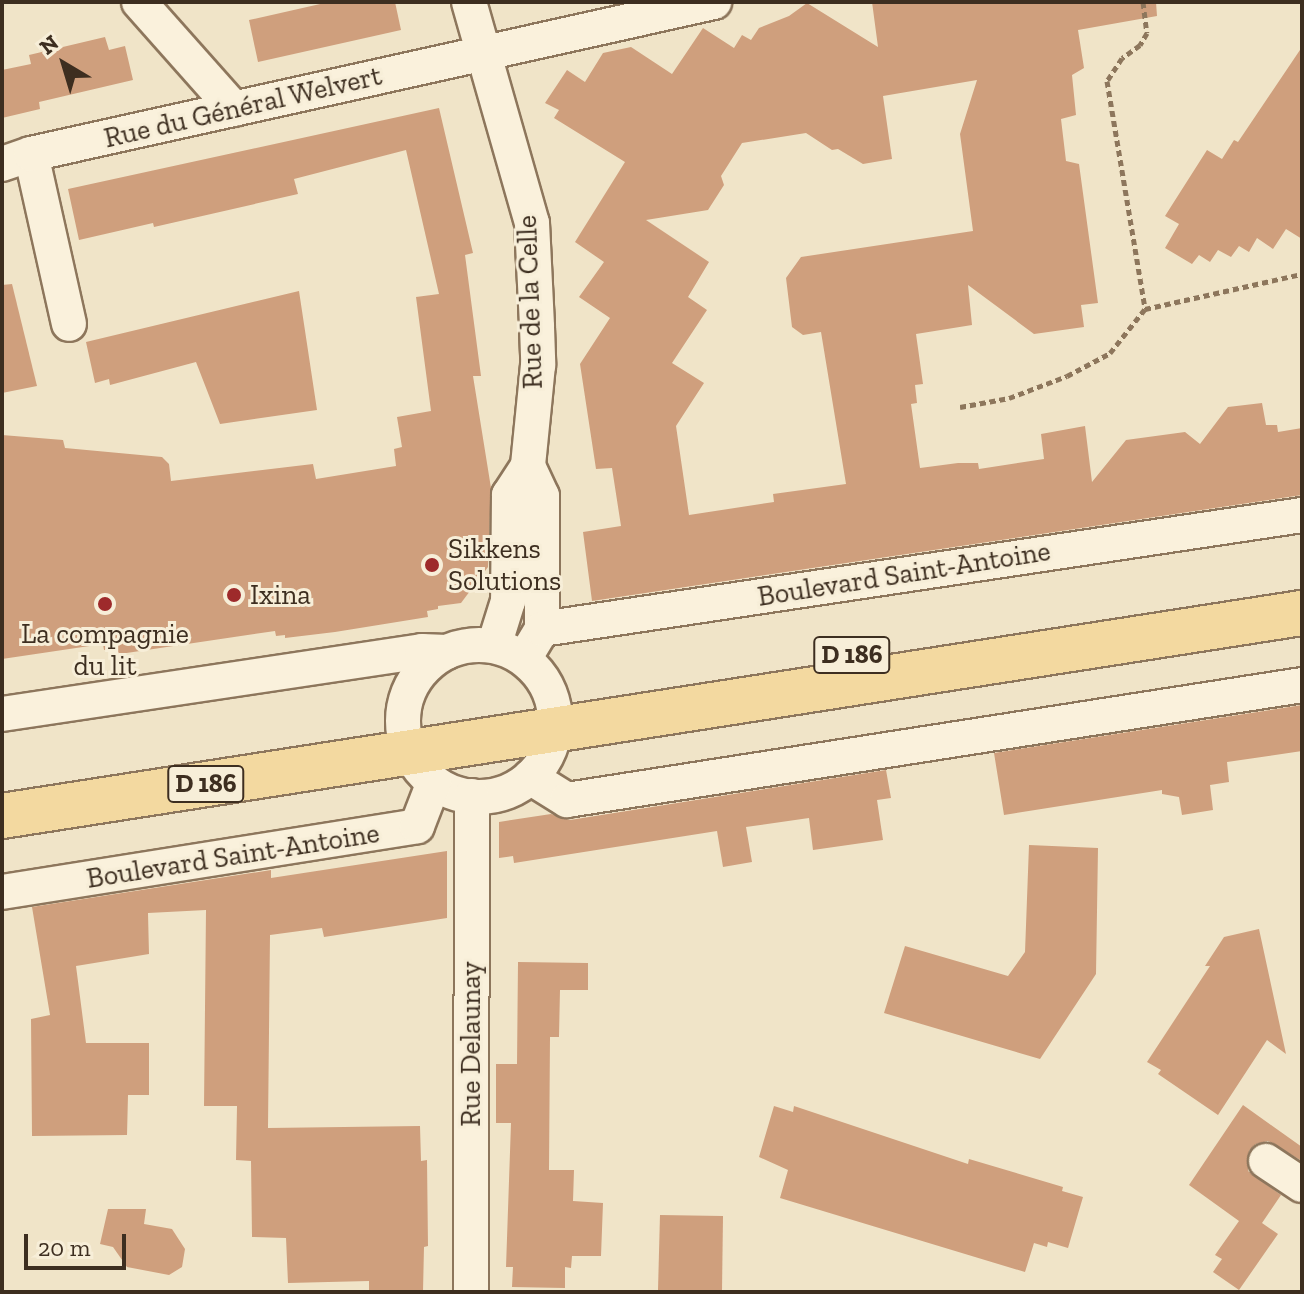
<!DOCTYPE html>
<meta charset="utf-8">
<style>
body{margin:0}
#map{position:relative;width:1304px;height:1294px;overflow:hidden;background:#f0e4c8;font-family:"Zilla Slab",serif}
div>[style]{position:absolute}
.building>*{inset:0;background:#cf9f7d}
.path>*{height:5px;margin-top:-2.5px;transform-origin:0;background:repeating-linear-gradient(90deg,#8d765c 0 6px,transparent 0 10px)}
.roads{filter:drop-shadow(2px 0 #8d765c) drop-shadow(-2px 0 #8d765c) drop-shadow(0 2px #8d765c) drop-shadow(0 -2px #8d765c)}
.street>*{height:34px;margin:-17px;padding:0 17px;transform-origin:17px;border-radius:17px;background:#faf1dc}
.street>.ring{margin:-17px;padding:0;box-sizing:content-box;background:none;border:34px solid #faf1dc;border-radius:50%}
.primary>*{height:44px;margin:-22px;padding:0 22px;transform-origin:22px;border-radius:22px;background:#f3d9a0}
.dots>*{width:22px;height:22px;translate:-50% -50%;box-sizing:border-box;border:4px solid #f7eed8;border-radius:50%}
span{translate:-50% -50%;white-space:nowrap;text-align:center;line-height:1.15;-webkit-text-stroke:6px #f7eed8;paint-order:stroke}
.shield-label span{padding:2px 6px;background:#f7eed8;border:2px solid;border-radius:6px;-webkit-text-stroke-width:0}
.shield-label{font-size:26px;color:#3d2e20;font-weight:700}
.street-label{font-size:28px;color:#3d2e20}
.poi-label{font-size:28px;color:#3d2e20}
.left{translate:0 -50%;text-align:left}
.frame{position:absolute;inset:0;border:4px solid #3d2e20;pointer-events:none}
.north{position:absolute;left:24px;top:24px;width:80px;height:80px;-webkit-text-stroke:6px #f7eed8;paint-order:stroke;rotate:322deg;font-size:22px;font-weight:700;line-height:32px;text-align:center;color:#3d2e20}
.north::after{content:'';display:block;margin:auto;width:28px;height:36px;background:#3d2e20;clip-path:polygon(50% 0,100% 100%,50% 72%,0 100%)}
.scale{position:absolute;left:24px;top:1234px;width:102px;height:36px;box-sizing:border-box;border:4px solid #3d2e20;border-top:0;padding-left:10px;font-size:24px;line-height:28px;white-space:nowrap;color:#3d2e20;-webkit-text-stroke:6px #f7eed8;paint-order:stroke}
</style>
<div id="map">
<div class="building">
<div style="clip-path:polygon(329px 2px,395px 2px,401px 30px,258px 62px,249px 20px)"></div>
<div style="clip-path:polygon(evenodd,872px 2px,1156px 2px,1157px 16px,1078px 30px,1084px 68px,1072px 75px,1076px 115px,1061px 119px,1066px 161px,1079px 164px,1098px 303px,1081px 305px,1084px 327px,1034px 334px,968px 285px,972px 325px,916px 334px,923px 384px,915px 385px,917px 403px,911px 404px,920px 468px,958px 463px,978px 463px,979px 469px,1044px 459px,1041px 434px,1085px 426px,1092px 482px,1126px 440px,1185px 432px,1200px 444px,1228px 407px,1262px 403px,1266px 425px,1277px 425px,1278px 432px,1302px 428px,1302px 495px,592px 601px,583px 532px,621px 526px,612px 468px,596px 469px,580px 364px,610px 318px,579px 297px,604px 262px,575px 242px,625px 162px,554px 118px,559px 110px,545px 103px,567px 70px,585px 82px,603px 53px,631px 47px,672px 74px,703px 28px,734px 48px,742px 35px,751px 40px,759px 28px,789px 16px,807px 3px,878px 47px,872px 2px,977px 80px,960px 134px,973px 231px,801px 257px,786px 278px,792px 327px,803px 335px,821px 332px,846px 484px,773px 494px,774px 502px,689px 515px,676px 426px,704px 383px,672px 363px,707px 310px,688px 297px,709px 262px,646px 220px,708px 210px,724px 185px,721px 176px,742px 143px,806px 133px,832px 150px,838px 149px,863px 164px,892px 159px,883px 96px,977px 80px)"></div>
<div style="clip-path:polygon(105px 37px,109px 50px,125px 46px,133px 80px,39px 102px,40px 109px,2px 118px,2px 70px,31px 64px,29px 55px)"></div>
<div style="clip-path:polygon(1302px 47px,1302px 239px,1286px 229px,1273px 249px,1257px 238px,1249px 252px,1239px 246px,1231px 257px,1218px 250px,1210px 262px,1199px 255px,1192px 264px,1165px 248px,1179px 224px,1165px 216px,1207px 150px,1222px 159px,1234px 140px,1238px 142px)"></div>
<div style="clip-path:polygon(439px 108px,473px 253px,465px 255px,481px 376px,473px 376px,491px 488px,488px 567px,461px 603px,438px 606px,438px 609px,427px 611px,428px 617px,335px 632px,285px 638px,285px 635px,276px 636px,275px 631px,113px 655px,111px 649px,104px 650px,103px 644px,2px 659px,2px 435px,63px 440px,65px 448px,162px 457px,169px 464px,171px 481px,313px 464px,316px 479px,396px 466px,394px 449px,402px 447px,397px 417px,431px 411px,416px 297px,439px 294px,406px 150px,294px 179px,298px 194px,154px 227px,153px 223px,79px 240px,68px 189px)"></div>
<div style="clip-path:polygon(12px 284px,37px 386px,2px 393px,2px 285px)"></div>
<div style="clip-path:polygon(299px 291px,317px 410px,220px 424px,196px 362px,110px 385px,109px 379px,95px 383px,86px 342px)"></div>
<div style="clip-path:polygon(1302px 705px,1302px 751px,1227px 762px,1229px 782px,1210px 785px,1213px 810px,1182px 815px,1179px 797px,1162px 794px,1162px 790px,1004px 815px,994px 753px)"></div>
<div style="clip-path:polygon(886px 770px,891px 798px,877px 800px,883px 840px,813px 850px,809px 818px,746px 827px,752px 862px,723px 867px,717px 831px,514px 863px,513px 856px,499px 858px,499px 822px,551px 814px,570px 820px)"></div>
<div style="clip-path:polygon(1029px 845px,1098px 848px,1096px 974px,1040px 1059px,884px 1013px,905px 946px,1008px 976px,1025px 952px)"></div>
<div style="clip-path:polygon(447px 851px,447px 918px,324px 937px,322px 928px,270px 935px,268px 1128px,420px 1126px,421px 1161px,427px 1160px,428px 1246px,424px 1247px,423px 1292px,369px 1292px,369px 1281px,288px 1283px,286px 1238px,252px 1237px,251px 1161px,236px 1160px,237px 1106px,204px 1106px,206px 910px,148px 913px,149px 954px,76px 966px,86px 1043px,149px 1043px,149px 1095px,128px 1095px,127px 1135px,32px 1136px,31px 1019px,50px 1015px,32px 907px,271px 870px,271px 878px)"></div>
<div style="clip-path:polygon(1259px 929px,1286px 1054px,1267px 1040px,1218px 1115px,1158px 1074px,1161px 1070px,1147px 1062px,1210px 966px,1205px 966px,1224px 937px)"></div>
<div style="clip-path:polygon(518px 962px,588px 963px,588px 990px,560px 990px,559px 1037px,550px 1037px,549px 1170px,574px 1170px,573px 1201px,603px 1203px,601px 1256px,572px 1256px,571px 1268px,565px 1267px,565px 1288px,512px 1287px,513px 1267px,506px 1267px,511px 1123px,496px 1123px,496px 1064px,517px 1064px)"></div>
<div style="clip-path:polygon(1243px 1105px,1302px 1147px,1302px 1161px,1268px 1141px,1256px 1144px,1249px 1151px,1248px 1171px,1281px 1195px,1262px 1223px,1278px 1234px,1239px 1290px,1213px 1272px,1222px 1259px,1215px 1255px,1239px 1221px,1189px 1185px)"></div>
<div style="clip-path:polygon(774px 1106px,793px 1112px,794px 1106px,968px 1164px,969px 1159px,1063px 1187px,1062px 1191px,1083px 1197px,1068px 1248px,1048px 1242px,1047px 1247px,1034px 1243px,1025px 1272px,780px 1198px,788px 1170px,759px 1157px)"></div>
<div style="clip-path:polygon(108px 1209px,146px 1209px,144px 1224px,172px 1229px,185px 1249px,182px 1267px,169px 1275px,127px 1267px,113px 1247px,100px 1244px)"></div>
<div style="clip-path:polygon(660px 1215px,723px 1216px,722px 1291px,658px 1290px)"></div>
</div>
<div class="path">
<div style="left:1143px;top:2px;width:31px;rotate:83deg"></div>
<div style="left:1147px;top:33px;width:14px;rotate:120deg"></div>
<div style="left:1140px;top:45px;width:22px;rotate:144deg"></div>
<div style="left:1122px;top:58px;width:27px;rotate:123deg"></div>
<div style="left:1107px;top:81px;width:231px;rotate:80.5deg"></div>
<div style="left:1145px;top:309px;width:161px;rotate:-12.6deg"></div>
<div style="left:960px;top:407px;width:50px;rotate:-10.4deg"></div>
<div style="left:1009px;top:398px;width:62px;rotate:-20.8deg"></div>
<div style="left:1067px;top:376px;width:49px;rotate:-28.1deg"></div>
<div style="left:1110px;top:353px;width:56px;rotate:-51.5deg"></div>
</div>
<div class="roads">
<div class="street">
<div style="left:139px;top:2px;width:143px;rotate:48.4deg"></div>
<div style="left:469px;top:2px;width:230px;rotate:74.1deg"></div>
<div style="left:532px;top:223px;width:104px;rotate:87.2deg"></div>
<div style="left:537px;top:327px;width:38px;rotate:88deg"></div>
<div style="left:538px;top:365px;width:101px;rotate:95.7deg"></div>
<div style="left:528px;top:466px;width:35px;rotate:123deg"></div>
<div style="left:509px;top:495px;width:106px;rotate:90.5deg"></div>
<div style="left:508px;top:601px;width:47px;rotate:107.3deg"></div>
<div style="left:31px;top:154px;width:174px;rotate:77.4deg"></div>
<div style="left:2px;top:164px;width:31px;rotate:-19deg"></div>
<div style="left:31px;top:154px;width:700px;rotate:-12.55deg"></div>
<div style="left:528px;top:466px;width:33px;rotate:65deg"></div>
<div style="left:542px;top:496px;width:133px;rotate:90deg"></div>
<div style="left:542px;top:629px;width:21px;rotate:121deg"></div>
<div style="left:542px;top:629px;width:769px;rotate:-8.53deg"></div>
<div class="ring" style="left:403px;top:645px;width:118px;height:118px"></div>
<div style="left:2px;top:714px;width:425px;rotate:-8.5deg"></div>
<div style="left:422px;top:651px;width:25px;rotate:2deg"></div>
<div style="left:530px;top:777px;width:44px;rotate:31.9deg"></div>
<div style="left:567px;top:800px;width:744px;rotate:-8.89deg"></div>
<div style="left:2px;top:892px;width:420px;rotate:-9deg"></div>
<div style="left:417px;top:826px;width:47px;rotate:-68.9deg"></div>
<div style="left:1266px;top:1161px;width:43px;rotate:33.7deg"></div>
<div style="left:471px;top:1292px;width:496px;rotate:-89.9deg"></div>
</div>
<div class="primary">
<div style="left:2px;top:816px;width:1316px;rotate:-8.88deg"></div>
</div>
</div>
<div class="dots">
<div style="left:432px;top:565px;background:#9e2a2b"></div>
<div style="left:234px;top:595px;background:#9e2a2b"></div>
<div style="left:105px;top:604px;background:#9e2a2b"></div>
</div>
<div class="shield-label">
<span style="left:852px;top:655px">D 186</span>
<span style="left:206px;top:784px">D 186</span>
</div>
<div class="street-label">
<span style="left:243px;top:107px;rotate:-13deg">Rue du Général Welvert</span>
<span style="left:530px;top:302px;rotate:-92deg">Rue de la Celle</span>
<span style="left:904px;top:574px;rotate:-9deg">Boulevard Saint-Antoine</span>
<span style="left:233px;top:856px;rotate:-9deg">Boulevard Saint-Antoine</span>
<span style="left:471px;top:1044px;rotate:-90deg">Rue Delaunay</span>
</div>
<div class="poi-label">
<span class="left" style="left:448px;top:565px">Sikkens<br>Solutions</span>
<span class="left" style="left:250px;top:595px">Ixina</span>
<span style="left:105px;top:650px">La compagnie<br>du lit</span>
</div>
<div class="frame"></div>
<div class="north">N</div>
<div class="scale">20 m</div>
</div>
